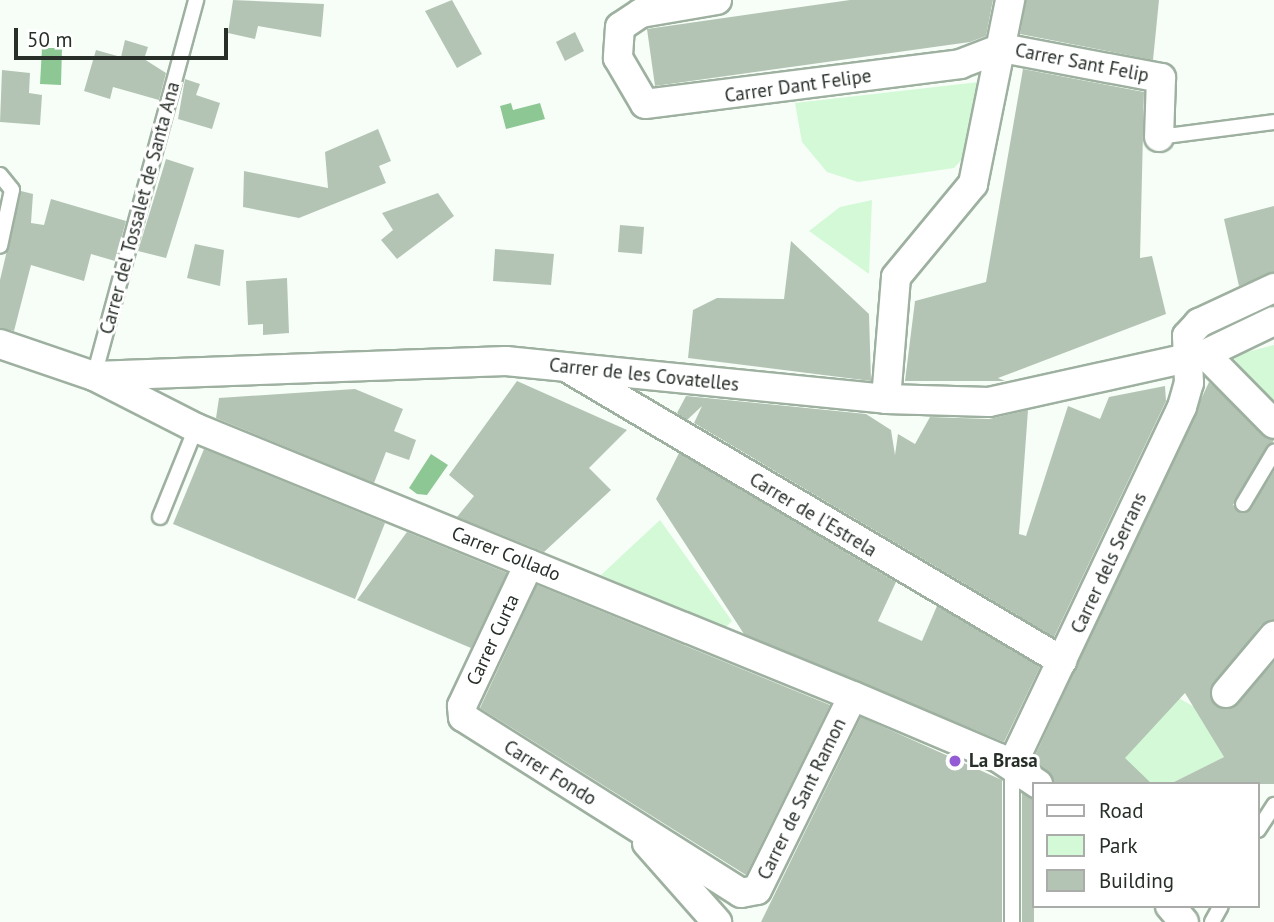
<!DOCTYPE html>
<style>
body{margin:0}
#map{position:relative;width:1274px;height:922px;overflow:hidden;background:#f7fef7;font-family:"PT Sans",sans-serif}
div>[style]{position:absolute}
.green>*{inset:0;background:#d3f9d7}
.water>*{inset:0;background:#8dc894}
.building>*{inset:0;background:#b3c4b4}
.roads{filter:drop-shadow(2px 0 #9eb0a0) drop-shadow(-2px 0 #9eb0a0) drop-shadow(0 2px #9eb0a0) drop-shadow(0 -2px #9eb0a0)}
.lane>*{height:14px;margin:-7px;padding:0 7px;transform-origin:7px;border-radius:7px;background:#fff}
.street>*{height:28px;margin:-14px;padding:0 14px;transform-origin:14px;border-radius:14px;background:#fff}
.dots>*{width:19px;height:19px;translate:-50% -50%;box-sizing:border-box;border:4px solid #fff;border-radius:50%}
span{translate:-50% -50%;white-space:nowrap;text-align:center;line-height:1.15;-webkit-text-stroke:6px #fff;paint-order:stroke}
.street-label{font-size:19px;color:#282f29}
.poi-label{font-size:19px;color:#282f29;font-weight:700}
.left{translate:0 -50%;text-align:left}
.legend{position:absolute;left:1032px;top:782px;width:228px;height:126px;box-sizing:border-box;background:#fff;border:2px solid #a9aca9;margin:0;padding:9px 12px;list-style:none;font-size:21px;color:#282f29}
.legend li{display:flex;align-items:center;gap:14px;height:35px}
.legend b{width:35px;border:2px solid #a9aca9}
.scale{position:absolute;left:14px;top:28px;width:214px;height:32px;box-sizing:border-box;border:4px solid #282f29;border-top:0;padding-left:9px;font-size:21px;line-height:24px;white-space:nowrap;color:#282f29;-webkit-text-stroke:5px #fff;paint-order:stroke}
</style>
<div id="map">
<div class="green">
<div style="clip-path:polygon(979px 82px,966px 155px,954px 168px,858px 182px,827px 172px,802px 142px,795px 103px)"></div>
<div style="clip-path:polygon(872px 200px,869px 274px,809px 231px,840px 207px)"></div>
<div style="clip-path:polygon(1274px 345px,1274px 412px,1232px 356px)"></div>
<div style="clip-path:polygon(660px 520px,732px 621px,725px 628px,601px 575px)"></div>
<div style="clip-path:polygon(1177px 697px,1196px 708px,1224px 757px,1170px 784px,1152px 784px,1118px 765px)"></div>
</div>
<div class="water">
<div style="clip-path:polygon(42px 48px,62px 48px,61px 85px,40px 84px)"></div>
<div style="clip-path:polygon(511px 103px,513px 110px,540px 103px,545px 119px,506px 129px,500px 106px)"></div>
<div style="clip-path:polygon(431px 454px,448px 465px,427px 495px,417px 494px,409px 488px)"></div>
</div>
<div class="building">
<div style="clip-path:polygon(233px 0,324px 4px,321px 37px,258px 26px,255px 39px,228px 33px)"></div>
<div style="clip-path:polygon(452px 0,482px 54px,457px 68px,425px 11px)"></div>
<div style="clip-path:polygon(850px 0,993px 0,986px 36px,970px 42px,655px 86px,647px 29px)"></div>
<div style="clip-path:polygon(1026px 0,1159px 0,1153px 60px,1020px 34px)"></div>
<div style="clip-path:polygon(575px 32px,584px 51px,565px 61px,556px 42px)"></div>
<div style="clip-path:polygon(125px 40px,148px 47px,144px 59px,166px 73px,159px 100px,113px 87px,110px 99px,84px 91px,96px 50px,121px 57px)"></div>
<div style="clip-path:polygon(1023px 69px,1144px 92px,1140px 258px,1152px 256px,1166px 314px,998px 378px,1005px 381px,905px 381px,915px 301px,986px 282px)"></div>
<div style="clip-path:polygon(2px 70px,30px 73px,29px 93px,42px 95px,40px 125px,0 122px)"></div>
<div style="clip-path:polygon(185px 79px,200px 84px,196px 95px,220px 103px,212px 129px,178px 119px)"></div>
<div style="clip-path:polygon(378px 129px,391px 161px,379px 166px,386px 183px,299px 218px,243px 207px,244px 171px,328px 188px,325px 152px)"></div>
<div style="clip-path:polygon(166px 159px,194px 168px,166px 258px,138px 251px)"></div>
<div style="clip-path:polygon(21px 191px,33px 194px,31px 223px,44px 225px,51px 199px,126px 221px,115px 261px,91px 254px,84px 281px,31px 265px,14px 331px,0 328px,0 280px)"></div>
<div style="clip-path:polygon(438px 193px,454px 216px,397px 259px,381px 240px,393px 230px,382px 213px)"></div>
<div style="clip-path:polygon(1274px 206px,1274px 272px,1239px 286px,1224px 219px)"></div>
<div style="clip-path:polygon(620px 225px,644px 227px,642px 254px,618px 252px)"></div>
<div style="clip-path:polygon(791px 241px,869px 314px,871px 381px,688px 358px,693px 310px,717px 298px,784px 299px)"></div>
<div style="clip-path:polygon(195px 244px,224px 250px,220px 286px,187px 278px)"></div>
<div style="clip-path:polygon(495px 249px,554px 254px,551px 285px,493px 281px)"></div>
<div style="clip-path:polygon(287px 278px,289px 333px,263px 335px,263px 324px,248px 325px,246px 281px)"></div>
<div style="clip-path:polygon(517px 381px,627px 430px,589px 468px,611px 490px,544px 552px,457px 517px,474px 496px,449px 475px)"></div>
<div style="clip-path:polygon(1209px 382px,1274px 440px,1233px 505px,1248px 512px,1274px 471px,1274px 620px,1261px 625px,1210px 691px,1216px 706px,1232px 708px,1274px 662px,1274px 784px,1170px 784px,1224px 757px,1185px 693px,1125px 758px,1152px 784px,1054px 784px,1033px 760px)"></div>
<div style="clip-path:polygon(1165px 386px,1166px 401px,1054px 637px,694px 423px,702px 406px,687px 420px,677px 413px,686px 396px,866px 414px,891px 430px,895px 455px,898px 434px,915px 444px,930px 417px,989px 419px,1028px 410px,1019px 534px,1026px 536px,1068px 406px,1100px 419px,1109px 397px)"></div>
<div style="clip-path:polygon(355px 389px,403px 409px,394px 431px,416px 440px,409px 460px,386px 452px,374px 483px,216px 418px,219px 398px)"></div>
<div style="clip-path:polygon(204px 449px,385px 523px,355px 599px,173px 524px)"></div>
<div style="clip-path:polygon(679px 453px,896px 582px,878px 621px,922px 641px,937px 606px,1040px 667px,1004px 742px,744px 634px,656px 499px)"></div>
<div style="clip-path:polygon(407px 532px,507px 573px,471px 648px,357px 600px)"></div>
<div style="clip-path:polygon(537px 585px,830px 705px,746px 875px,480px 708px)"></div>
<div style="clip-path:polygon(861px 717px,1002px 780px,1002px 922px,761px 922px)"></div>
<div style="clip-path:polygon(1022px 793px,1034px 800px,1034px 922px,1022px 922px)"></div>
</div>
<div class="roads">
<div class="lane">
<div style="left:1159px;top:137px;width:116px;rotate:-7.4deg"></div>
<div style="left:0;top:175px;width:19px;rotate:51deg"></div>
<div style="left:12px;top:190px;width:57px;rotate:102.1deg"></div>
<div style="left:94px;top:376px;width:390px;rotate:-74.8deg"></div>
<div style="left:1243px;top:504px;width:61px;rotate:-59.2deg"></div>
<div style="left:160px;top:517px;width:96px;rotate:-68deg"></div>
<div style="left:1258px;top:830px;width:30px;rotate:-57deg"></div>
<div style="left:1012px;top:922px;width:157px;rotate:-90deg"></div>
<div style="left:1212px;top:922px;width:18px;rotate:-61deg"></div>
</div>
<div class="street">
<div style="left:717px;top:0;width:77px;rotate:170.3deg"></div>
<div style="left:641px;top:13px;width:25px;rotate:146deg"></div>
<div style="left:620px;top:27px;width:31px;rotate:94deg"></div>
<div style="left:618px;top:58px;width:53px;rotate:59.6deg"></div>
<div style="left:645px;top:104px;width:318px;rotate:-7.2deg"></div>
<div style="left:960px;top:64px;width:45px;rotate:-20.9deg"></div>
<div style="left:1002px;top:48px;width:162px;rotate:10.7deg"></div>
<div style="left:1161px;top:78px;width:59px;rotate:91.9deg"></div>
<div style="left:0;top:344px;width:99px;rotate:18.8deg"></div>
<div style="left:94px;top:376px;width:114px;rotate:27deg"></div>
<div style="left:196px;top:428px;width:710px;rotate:22.19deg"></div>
<div style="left:853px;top:696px;width:159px;rotate:23deg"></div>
<div style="left:999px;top:758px;width:47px;rotate:33.7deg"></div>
<div style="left:1205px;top:354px;width:98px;rotate:45.4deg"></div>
<div style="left:571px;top:370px;width:571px;rotate:30.65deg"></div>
<div style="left:94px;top:376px;width:412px;rotate:-2.1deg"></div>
<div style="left:506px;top:361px;width:382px;rotate:5.7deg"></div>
<div style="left:886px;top:399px;width:103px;rotate:1.7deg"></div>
<div style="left:989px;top:402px;width:221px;rotate:-12.5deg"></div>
<div style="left:1205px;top:354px;width:76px;rotate:-25.6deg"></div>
<div style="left:886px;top:399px;width:122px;rotate:-85.3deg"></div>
<div style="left:896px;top:277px;width:121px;rotate:-50.4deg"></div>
<div style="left:973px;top:184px;width:188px;rotate:-78.6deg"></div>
<div style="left:529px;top:564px;width:157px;rotate:115.3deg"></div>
<div style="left:462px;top:706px;width:11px;rotate:85deg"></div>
<div style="left:463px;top:717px;width:329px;rotate:32.3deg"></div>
<div style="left:741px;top:893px;width:16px;rotate:-11deg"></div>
<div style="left:757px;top:890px;width:216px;rotate:-63.7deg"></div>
<div style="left:1226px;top:693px;width:75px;rotate:-49.9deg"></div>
<div style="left:1012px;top:765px;width:396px;rotate:-64.6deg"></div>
<div style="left:1182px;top:407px;width:25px;rotate:-74deg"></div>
<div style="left:1189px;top:383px;width:47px;rotate:-92.4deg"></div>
<div style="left:1187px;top:336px;width:18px;rotate:-47deg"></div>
<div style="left:1199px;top:323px;width:83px;rotate:-25deg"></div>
<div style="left:647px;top:843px;width:106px;rotate:48.5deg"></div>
<div style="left:1170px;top:906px;width:21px;rotate:49deg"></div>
</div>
</div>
<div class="dots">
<div style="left:955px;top:761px;background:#935cd4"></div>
</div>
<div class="street-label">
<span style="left:1082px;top:63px;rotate:11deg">Carrer Sant Felip</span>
<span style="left:798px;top:86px;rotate:-8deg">Carrer Dant Felipe</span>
<span style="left:140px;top:208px;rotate:-75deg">Carrer del Tossalet de Santa Ana</span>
<span style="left:644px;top:375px;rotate:6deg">Carrer de les Covatelles</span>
<span style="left:813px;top:515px;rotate:31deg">Carrer de l'Estrela</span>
<span style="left:506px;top:554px;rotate:22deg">Carrer Collado</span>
<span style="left:1109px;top:563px;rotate:-65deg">Carrer dels Serrans</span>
<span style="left:493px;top:640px;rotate:-65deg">Carrer Curta</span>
<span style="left:550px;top:773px;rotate:32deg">Carrer Fondo</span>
<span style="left:802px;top:799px;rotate:-64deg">Carrer de Sant Ramon</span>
</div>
<div class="poi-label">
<span class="left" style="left:969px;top:761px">La Brasa</span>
</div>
<ul class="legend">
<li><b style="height:9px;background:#fff"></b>Road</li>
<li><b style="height:19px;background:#d3f9d7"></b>Park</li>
<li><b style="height:19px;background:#b3c4b4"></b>Building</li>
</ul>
<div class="scale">50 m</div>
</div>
